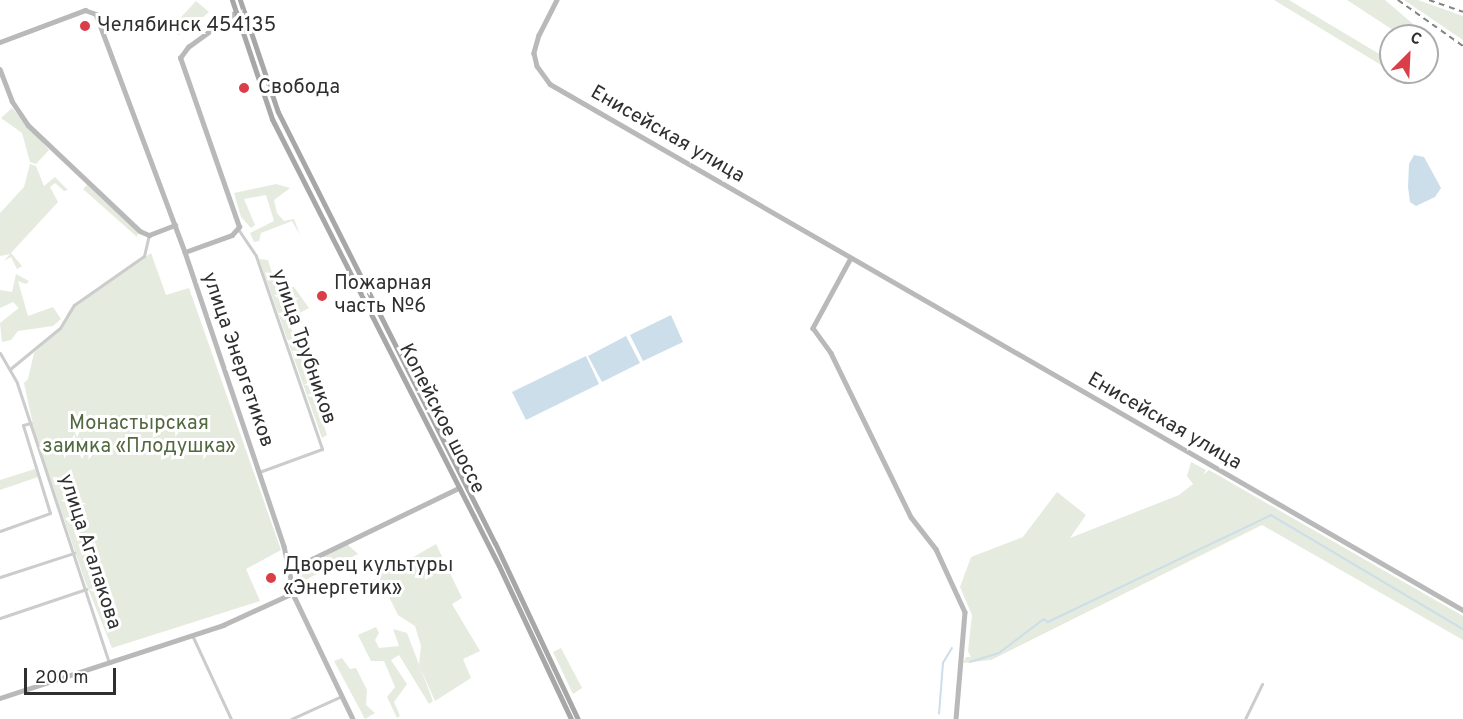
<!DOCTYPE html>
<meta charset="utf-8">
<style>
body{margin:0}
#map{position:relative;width:1463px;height:719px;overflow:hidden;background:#fff;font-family:Overpass,sans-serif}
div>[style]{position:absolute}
.green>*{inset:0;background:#e5ebde}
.water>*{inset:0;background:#ccdeea}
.stream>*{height:1.5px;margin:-0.75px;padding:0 0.75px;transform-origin:0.75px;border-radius:0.75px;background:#ccdeea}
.street>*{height:3px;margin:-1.5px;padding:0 1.5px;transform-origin:1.5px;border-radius:1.5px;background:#ccc}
.secondary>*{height:4.5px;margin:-2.25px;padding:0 2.25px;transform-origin:2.25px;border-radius:2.25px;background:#b9b9b9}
.primary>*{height:5px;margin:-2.5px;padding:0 2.5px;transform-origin:2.5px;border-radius:2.5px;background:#a7a7a7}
.rail>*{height:1.5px;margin-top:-0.75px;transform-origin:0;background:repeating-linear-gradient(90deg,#848484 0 6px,transparent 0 10.5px)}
.dots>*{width:16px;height:16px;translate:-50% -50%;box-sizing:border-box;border:3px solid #fff;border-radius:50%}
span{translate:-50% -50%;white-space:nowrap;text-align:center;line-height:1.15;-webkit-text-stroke:6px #fff;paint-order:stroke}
.poi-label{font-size:20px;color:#2f2f2f}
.left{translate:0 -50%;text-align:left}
.street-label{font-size:20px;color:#2f2f2f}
.park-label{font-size:20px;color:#52683f}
.north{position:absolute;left:1379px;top:24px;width:60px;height:60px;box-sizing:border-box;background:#fff;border:2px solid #acacac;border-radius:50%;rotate:24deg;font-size:16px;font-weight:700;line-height:24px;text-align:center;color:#2f2f2f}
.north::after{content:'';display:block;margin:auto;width:21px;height:27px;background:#d93e49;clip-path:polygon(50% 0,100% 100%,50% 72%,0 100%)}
.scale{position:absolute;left:24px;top:668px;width:92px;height:27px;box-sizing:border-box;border:3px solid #2f2f2f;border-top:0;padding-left:8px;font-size:18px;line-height:21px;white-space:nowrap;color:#2f2f2f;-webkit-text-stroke:4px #fff;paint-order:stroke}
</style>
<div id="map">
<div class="green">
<div style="clip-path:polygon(1274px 0,1289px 0,1391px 61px,1391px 71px)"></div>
<div style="clip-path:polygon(1347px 0,1385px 0,1427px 36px,1402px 36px)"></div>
<div style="clip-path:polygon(1404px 0,1418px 0,1463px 16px,1463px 40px)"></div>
<div style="clip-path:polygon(196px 1px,209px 12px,197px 22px,191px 19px,190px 27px,179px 35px,174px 33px,171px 28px)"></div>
<div style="clip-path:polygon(12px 108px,49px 150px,36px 164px,30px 162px,22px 133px,1px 118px)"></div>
<div style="clip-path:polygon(30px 164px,36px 166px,44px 186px,55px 177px,68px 190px,64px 191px,55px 183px,50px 187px,58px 202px,11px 253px,22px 266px,17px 269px,11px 257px,4px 261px,10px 254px,0 256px,0 213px,24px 187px)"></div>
<div style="clip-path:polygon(276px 184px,290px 188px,274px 200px,277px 213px,284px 221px,294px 219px,300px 235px,292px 221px,261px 233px,259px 241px,254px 242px,250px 233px,274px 221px,266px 195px,244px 199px,255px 225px,251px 228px,241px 217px,234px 193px)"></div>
<div style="clip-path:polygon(87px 185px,138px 232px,137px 237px,83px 189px)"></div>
<div style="clip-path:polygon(151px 253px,166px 295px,189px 288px,281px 550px,246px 569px,260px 601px,112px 648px,85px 581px,35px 434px,24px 383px,28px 379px,34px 353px,62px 327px,69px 311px)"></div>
<div style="clip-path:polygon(259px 259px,268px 260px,277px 289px,294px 287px,309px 308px,288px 319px,327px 435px,322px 438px)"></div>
<div style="clip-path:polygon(16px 274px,29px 281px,26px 284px,18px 281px,28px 316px,53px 307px,61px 319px,53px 326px,18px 331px,11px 340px,2px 342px,0 323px,19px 308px,13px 302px,0 308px,0 290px,12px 292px)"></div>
<div style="clip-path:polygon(1191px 462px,1206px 470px,1203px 475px,1209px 470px,1463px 616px,1463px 640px,1262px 525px,991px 660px,963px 663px,966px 657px,971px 657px,968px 651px,972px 615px,960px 587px,971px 557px,1023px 537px,1057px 492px,1086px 515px,1070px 538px,1179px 495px,1193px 484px,1187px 476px)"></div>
<div style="clip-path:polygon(35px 469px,38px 477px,0 490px,0 480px)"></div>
<div style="clip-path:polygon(347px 544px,358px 554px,303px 581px,297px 569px)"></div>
<div style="clip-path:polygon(436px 544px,462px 598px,452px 604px,480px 651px,463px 659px,471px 678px,435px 701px,419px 665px,421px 646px,415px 626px,398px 615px,373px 565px,389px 571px)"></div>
<div style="clip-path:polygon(376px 627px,379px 633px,375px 640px,379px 648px,399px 646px,393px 629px,407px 633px,433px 701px,429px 704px,399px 655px,391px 660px,407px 684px,394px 702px,400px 716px,397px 718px,387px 697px,395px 687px,384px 661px,371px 661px,358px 635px)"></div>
<div style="clip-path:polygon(561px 648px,582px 688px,573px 694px,553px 652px)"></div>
<div style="clip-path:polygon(342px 658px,350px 669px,356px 668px,367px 690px,366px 705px,375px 713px,365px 719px,334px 661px)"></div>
</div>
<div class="water">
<div style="clip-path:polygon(1414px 155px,1424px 157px,1441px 188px,1435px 197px,1416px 206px,1410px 202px,1408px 187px,1409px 164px)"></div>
<div style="clip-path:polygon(671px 315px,683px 342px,643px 361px,630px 335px)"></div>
<div style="clip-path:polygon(626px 336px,640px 363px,602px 382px,588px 356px)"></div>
<div style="clip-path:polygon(586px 356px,599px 384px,526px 420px,512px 392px)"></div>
</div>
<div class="stream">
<div style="left:970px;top:662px;width:30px;rotate:-17deg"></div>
<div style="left:999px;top:653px;width:56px;rotate:-37.1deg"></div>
<div style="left:1044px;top:619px;width:5px;rotate:37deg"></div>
<div style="left:1048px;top:622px;width:247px;rotate:-25.6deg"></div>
<div style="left:1271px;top:515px;width:223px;rotate:30.7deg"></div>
<div style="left:939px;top:714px;width:51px;rotate:-85.5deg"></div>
<div style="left:943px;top:663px;width:17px;rotate:-59deg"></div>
</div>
<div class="street">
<div style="left:238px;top:229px;width:32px;rotate:56deg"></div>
<div style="left:256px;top:256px;width:204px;rotate:71.1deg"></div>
<div style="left:322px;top:449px;width:67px;rotate:159.9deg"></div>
<div style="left:0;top:353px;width:34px;rotate:60deg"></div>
<div style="left:17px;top:383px;width:294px;rotate:71.8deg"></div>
<div style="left:10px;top:369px;width:65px;rotate:-39.4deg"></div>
<div style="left:60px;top:328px;width:27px;rotate:-59deg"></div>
<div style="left:74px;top:305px;width:85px;rotate:-35deg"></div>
<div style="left:144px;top:256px;width:22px;rotate:-77deg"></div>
<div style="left:0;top:531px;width:53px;rotate:-19.8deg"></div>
<div style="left:50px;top:513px;width:92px;rotate:-107.1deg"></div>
<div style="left:23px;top:425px;width:8px;rotate:-14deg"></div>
<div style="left:0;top:577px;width:78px;rotate:-18deg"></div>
<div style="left:0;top:618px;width:91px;rotate:-18.6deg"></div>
<div style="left:192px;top:635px;width:93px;rotate:65.1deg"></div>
<div style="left:291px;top:719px;width:56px;rotate:-24.3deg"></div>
<div style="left:1245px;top:719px;width:39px;rotate:-64deg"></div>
</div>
<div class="secondary">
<div style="left:557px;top:0;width:39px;rotate:117deg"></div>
<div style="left:539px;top:35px;width:19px;rotate:106deg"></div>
<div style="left:534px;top:53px;width:13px;rotate:77deg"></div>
<div style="left:537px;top:66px;width:22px;rotate:54deg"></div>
<div style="left:550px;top:84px;width:1054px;rotate:29.95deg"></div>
<div style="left:0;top:42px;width:91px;rotate:-20.6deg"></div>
<div style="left:85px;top:10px;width:12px;rotate:20deg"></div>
<div style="left:96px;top:14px;width:254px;rotate:69.5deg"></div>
<div style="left:185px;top:252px;width:310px;rotate:71.4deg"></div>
<div style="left:284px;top:546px;width:53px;rotate:78.1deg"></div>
<div style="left:295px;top:598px;width:134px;rotate:64.4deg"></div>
<div style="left:0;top:69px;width:34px;rotate:69deg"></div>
<div style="left:12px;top:101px;width:29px;rotate:56deg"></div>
<div style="left:28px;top:125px;width:154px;rotate:43.4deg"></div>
<div style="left:140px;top:231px;width:10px;rotate:24deg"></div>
<div style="left:149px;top:235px;width:28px;rotate:-21deg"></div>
<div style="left:185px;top:252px;width:50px;rotate:-19.9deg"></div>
<div style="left:232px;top:235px;width:11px;rotate:-49deg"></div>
<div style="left:239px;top:227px;width:179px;rotate:-109.2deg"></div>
<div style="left:180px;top:58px;width:14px;rotate:-54deg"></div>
<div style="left:188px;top:47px;width:59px;rotate:-36.1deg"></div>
<div style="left:851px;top:258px;width:80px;rotate:118.5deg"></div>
<div style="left:813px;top:328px;width:31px;rotate:54deg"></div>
<div style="left:831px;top:353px;width:182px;rotate:64deg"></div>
<div style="left:911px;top:517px;width:41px;rotate:52deg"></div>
<div style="left:936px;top:549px;width:69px;rotate:65.3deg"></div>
<div style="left:965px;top:612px;width:107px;rotate:94.8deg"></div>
<div style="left:289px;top:570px;width:189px;rotate:-25.8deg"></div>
<div style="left:0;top:698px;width:235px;rotate:-18.1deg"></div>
<div style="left:223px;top:625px;width:77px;rotate:-24.6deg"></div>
</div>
<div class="primary">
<div style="left:232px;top:0;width:126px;rotate:71.4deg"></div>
<div style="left:272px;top:119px;width:501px;rotate:63.08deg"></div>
<div style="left:499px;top:566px;width:169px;rotate:64.8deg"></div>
<div style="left:240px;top:0;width:118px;rotate:71.3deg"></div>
<div style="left:278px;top:112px;width:483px;rotate:63.3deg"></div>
<div style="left:495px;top:543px;width:195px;rotate:64.8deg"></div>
</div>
<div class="rail">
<div style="left:1398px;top:0;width:80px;rotate:35.3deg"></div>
<div style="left:1429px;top:0;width:36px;rotate:19deg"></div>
</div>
<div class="dots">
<div style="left:85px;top:26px;background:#d93e49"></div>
<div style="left:244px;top:88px;background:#d93e49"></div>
<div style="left:322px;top:296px;background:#d93e49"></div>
<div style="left:271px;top:578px;background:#d93e49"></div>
</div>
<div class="poi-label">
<span class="left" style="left:97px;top:26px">Челябинск 454135</span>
<span class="left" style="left:258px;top:88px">Свобода</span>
<span class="left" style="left:334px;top:296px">Пожарная<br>часть №6</span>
<span class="left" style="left:283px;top:578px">Дворец культуры<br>«Энергетик»</span>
</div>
<div class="street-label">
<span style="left:667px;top:135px;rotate:30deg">Енисейская улица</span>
<span style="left:303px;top:347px;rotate:71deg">улица Трубников</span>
<span style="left:237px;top:360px;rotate:71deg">улица Энергетиков</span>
<span style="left:441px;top:419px;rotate:63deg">Копейское шоссе</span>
<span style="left:1164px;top:422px;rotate:30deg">Енисейская улица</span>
<span style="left:89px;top:552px;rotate:72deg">улица Агалакова</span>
</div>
<div class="park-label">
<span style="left:139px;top:436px">Монастырская<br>заимка «Плодушка»</span>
</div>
<div class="north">С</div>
<div class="scale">200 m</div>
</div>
